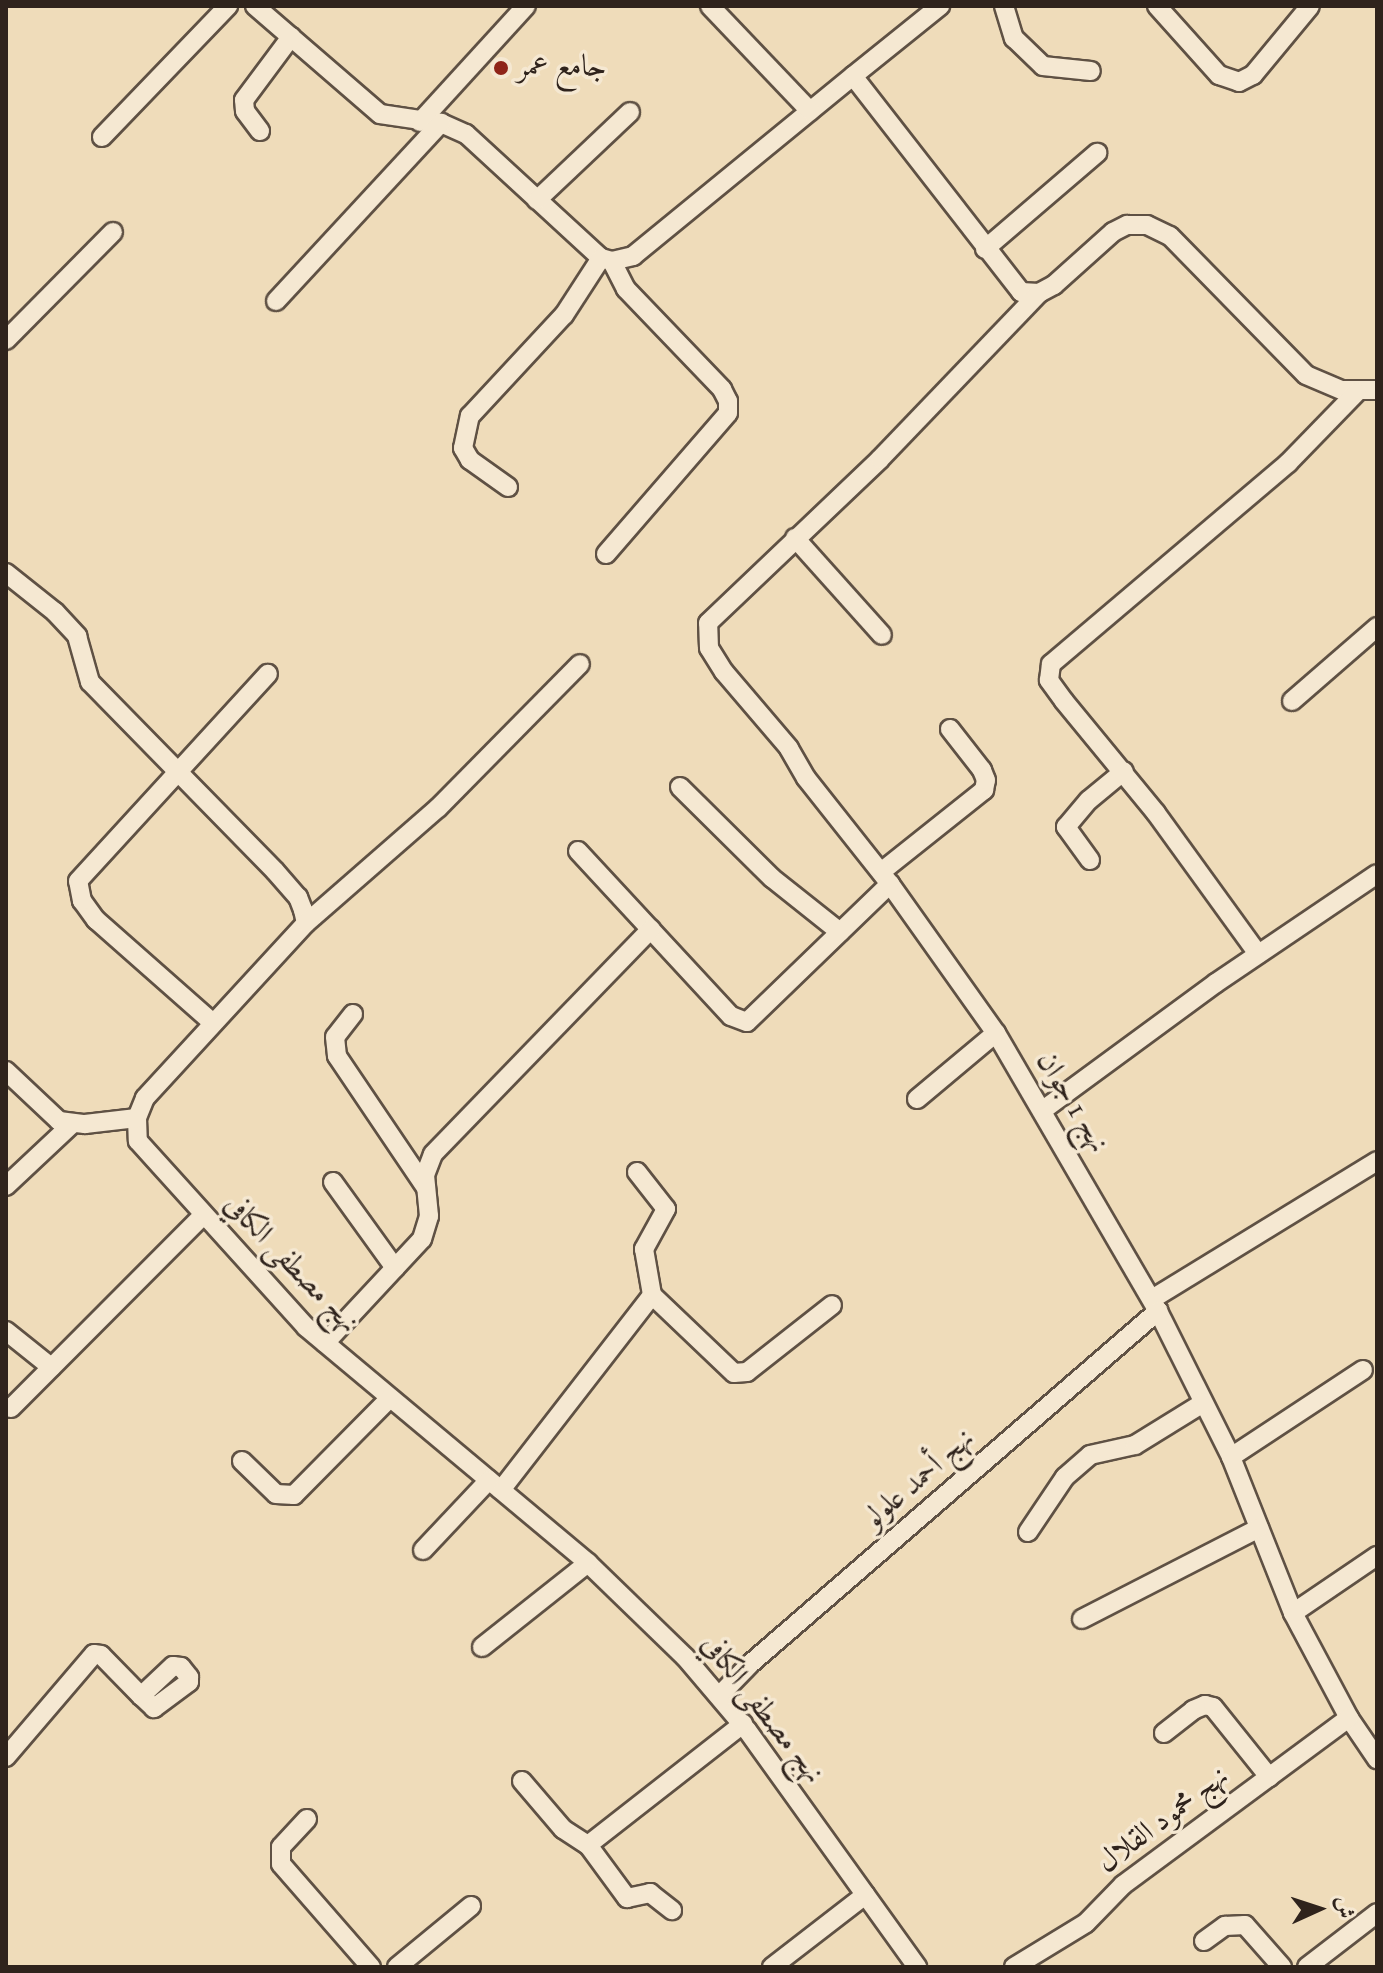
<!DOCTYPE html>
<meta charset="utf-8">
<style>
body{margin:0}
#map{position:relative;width:1383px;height:1973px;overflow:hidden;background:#efdcba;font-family:"Sorts Mill Goudy",Amiri,serif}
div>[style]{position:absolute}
.roads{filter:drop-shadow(2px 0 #5f5144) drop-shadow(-2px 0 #5f5144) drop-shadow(0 2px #5f5144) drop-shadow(0 -2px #5f5144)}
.minor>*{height:18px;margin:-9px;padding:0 9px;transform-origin:9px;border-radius:9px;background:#f5e8d2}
.dots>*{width:22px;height:22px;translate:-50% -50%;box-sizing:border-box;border:4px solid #f5e8d2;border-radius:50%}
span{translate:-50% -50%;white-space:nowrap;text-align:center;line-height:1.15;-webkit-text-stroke:7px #f5e8d2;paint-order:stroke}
.poi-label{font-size:30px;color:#2f231c}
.left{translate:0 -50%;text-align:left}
.street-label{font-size:30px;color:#2f231c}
.frame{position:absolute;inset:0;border:8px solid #2f231c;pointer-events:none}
.north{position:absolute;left:1279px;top:1869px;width:80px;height:80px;-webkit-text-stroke:6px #f5e8d2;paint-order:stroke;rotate:87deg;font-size:22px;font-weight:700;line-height:32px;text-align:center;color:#2f231c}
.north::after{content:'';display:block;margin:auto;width:28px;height:36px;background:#2f231c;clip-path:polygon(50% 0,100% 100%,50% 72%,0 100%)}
</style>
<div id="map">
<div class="roads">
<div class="minor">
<div style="left:255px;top:6px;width:165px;rotate:40.8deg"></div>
<div style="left:380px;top:114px;width:62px;rotate:8.4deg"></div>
<div style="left:441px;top:123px;width:27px;rotate:24deg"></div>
<div style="left:466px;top:134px;width:183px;rotate:42.6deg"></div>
<div style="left:601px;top:258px;width:11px;rotate:15deg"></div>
<div style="left:612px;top:261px;width:22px;rotate:-13deg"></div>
<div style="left:633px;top:256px;width:284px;rotate:-39.3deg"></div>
<div style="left:853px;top:76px;width:274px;rotate:52.1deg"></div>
<div style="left:1021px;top:292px;width:18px;rotate:3deg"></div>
<div style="left:1039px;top:293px;width:17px;rotate:-28deg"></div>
<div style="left:1054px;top:285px;width:79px;rotate:-41.9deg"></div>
<div style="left:1113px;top:232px;width:16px;rotate:-27deg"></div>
<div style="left:1127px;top:225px;width:20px"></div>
<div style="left:1147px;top:225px;width:25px;rotate:26deg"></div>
<div style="left:1170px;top:236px;width:194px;rotate:45.6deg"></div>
<div style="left:1306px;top:375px;width:39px;rotate:23deg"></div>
<div style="left:1342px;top:390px;width:35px"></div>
<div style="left:710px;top:6px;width:145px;rotate:46.4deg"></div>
<div style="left:1004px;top:6px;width:34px;rotate:73deg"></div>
<div style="left:1014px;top:38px;width:40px;rotate:44deg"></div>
<div style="left:1043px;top:66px;width:48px;rotate:5.9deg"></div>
<div style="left:1157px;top:6px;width:93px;rotate:48.1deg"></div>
<div style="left:1219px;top:75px;width:21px;rotate:19deg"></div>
<div style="left:1239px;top:82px;width:16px;rotate:-27deg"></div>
<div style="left:1253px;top:75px;width:89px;rotate:-50.4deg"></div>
<div style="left:853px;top:76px;width:112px;rotate:-38.8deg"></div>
<div style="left:420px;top:122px;width:157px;rotate:-47.6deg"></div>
<div style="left:260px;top:131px;width:25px;rotate:-127deg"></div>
<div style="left:245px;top:111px;width:11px;rotate:-95deg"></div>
<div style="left:244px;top:100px;width:79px;rotate:-53.3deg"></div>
<div style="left:102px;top:137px;width:182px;rotate:-46.1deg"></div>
<div style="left:537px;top:200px;width:128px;rotate:-43.4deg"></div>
<div style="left:985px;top:249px;width:148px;rotate:-40.6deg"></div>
<div style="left:276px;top:301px;width:243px;rotate:-47.2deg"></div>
<div style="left:6px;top:340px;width:152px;rotate:-45.3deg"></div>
<div style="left:508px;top:487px;width:47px;rotate:-144.6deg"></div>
<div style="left:470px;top:460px;width:14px;rotate:-120deg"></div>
<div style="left:463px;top:448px;width:33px;rotate:-78deg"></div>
<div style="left:470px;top:416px;width:138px;rotate:-47.1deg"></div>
<div style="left:564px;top:315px;width:68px;rotate:-57deg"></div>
<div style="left:795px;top:538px;width:130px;rotate:48.1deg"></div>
<div style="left:606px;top:554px;width:186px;rotate:-49.1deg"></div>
<div style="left:728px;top:413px;width:12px;rotate:-90deg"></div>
<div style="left:728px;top:401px;width:13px;rotate:-117deg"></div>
<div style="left:722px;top:389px;width:139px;rotate:-133.8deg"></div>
<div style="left:626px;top:289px;width:31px;rotate:-117deg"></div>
<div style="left:6px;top:573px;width:63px;rotate:38.5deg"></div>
<div style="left:55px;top:612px;width:33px;rotate:47deg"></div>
<div style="left:77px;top:636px;width:48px;rotate:74.2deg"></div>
<div style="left:90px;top:682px;width:264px;rotate:45.6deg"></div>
<div style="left:275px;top:871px;width:35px;rotate:49deg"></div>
<div style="left:298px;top:897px;width:14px;rotate:69deg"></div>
<div style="left:303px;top:910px;width:13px;rotate:77deg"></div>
<div style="left:306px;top:923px;width:238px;rotate:132.6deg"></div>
<div style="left:145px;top:1098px;width:22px;rotate:112deg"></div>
<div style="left:137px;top:1118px;width:23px;rotate:88deg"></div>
<div style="left:138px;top:1141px;width:251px;rotate:47.9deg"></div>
<div style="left:306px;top:1327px;width:368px;rotate:39.9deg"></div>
<div style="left:588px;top:1563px;width:135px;rotate:44.1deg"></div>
<div style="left:685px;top:1657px;width:96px;rotate:49.7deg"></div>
<div style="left:747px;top:1730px;width:292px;rotate:54.3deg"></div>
<div style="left:1292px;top:701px;width:113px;rotate:-41deg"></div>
<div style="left:680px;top:787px;width:129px;rotate:44.7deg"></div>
<div style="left:772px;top:878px;width:87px;rotate:38.5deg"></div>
<div style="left:578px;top:851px;width:225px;rotate:47.2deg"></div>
<div style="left:731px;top:1016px;width:17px;rotate:21deg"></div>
<div style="left:747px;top:1022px;width:199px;rotate:-44deg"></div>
<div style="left:890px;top:884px;width:183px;rotate:54.6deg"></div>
<div style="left:996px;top:1033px;width:322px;rotate:59.8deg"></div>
<div style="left:1158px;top:1311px;width:163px;rotate:63.4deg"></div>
<div style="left:1231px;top:1457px;width:168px;rotate:68.3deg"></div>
<div style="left:1293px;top:1613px;width:119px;rotate:61.9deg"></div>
<div style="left:1349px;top:1718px;width:50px;rotate:55.7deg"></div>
<div style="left:1090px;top:860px;width:41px;rotate:-126deg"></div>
<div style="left:1066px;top:827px;width:35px;rotate:-50deg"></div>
<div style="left:1089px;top:800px;width:45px;rotate:-39.6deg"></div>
<div style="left:881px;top:872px;width:132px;rotate:-38.5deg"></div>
<div style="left:984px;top:790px;width:10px;rotate:-79deg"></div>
<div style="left:986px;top:780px;width:11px;rotate:-112deg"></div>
<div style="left:982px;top:770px;width:52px;rotate:-128deg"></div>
<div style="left:890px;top:884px;width:135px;rotate:-128.4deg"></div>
<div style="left:806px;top:778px;width:34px;rotate:-120deg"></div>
<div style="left:789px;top:748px;width:100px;rotate:-130.5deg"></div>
<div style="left:724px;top:672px;width:28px;rotate:-122deg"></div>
<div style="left:709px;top:648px;width:25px;rotate:-92deg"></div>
<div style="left:708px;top:623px;width:238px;rotate:-43.6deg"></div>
<div style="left:880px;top:459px;width:230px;rotate:-46.2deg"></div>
<div style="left:306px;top:923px;width:175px;rotate:-41.1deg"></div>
<div style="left:438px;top:808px;width:202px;rotate:-45.4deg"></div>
<div style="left:1258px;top:954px;width:174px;rotate:-125.9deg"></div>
<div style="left:1156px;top:813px;width:145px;rotate:-129.4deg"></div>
<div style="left:1064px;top:701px;width:26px;rotate:-126deg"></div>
<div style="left:1049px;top:680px;width:16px;rotate:-83deg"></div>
<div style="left:1051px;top:664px;width:311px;rotate:-40.3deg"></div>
<div style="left:1288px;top:463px;width:98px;rotate:-45.8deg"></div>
<div style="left:353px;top:1014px;width:29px;rotate:128deg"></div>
<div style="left:335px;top:1037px;width:19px;rotate:84deg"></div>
<div style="left:337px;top:1056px;width:159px;rotate:56deg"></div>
<div style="left:213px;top:1023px;width:156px;rotate:-138.6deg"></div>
<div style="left:96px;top:920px;width:24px;rotate:-126deg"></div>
<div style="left:82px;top:901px;width:20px;rotate:-101deg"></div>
<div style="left:78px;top:881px;width:281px;rotate:-47.5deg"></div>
<div style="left:6px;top:1071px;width:73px;rotate:43.3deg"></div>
<div style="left:59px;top:1121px;width:26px;rotate:7deg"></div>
<div style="left:85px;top:1124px;width:52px;rotate:-6.6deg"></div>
<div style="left:917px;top:1099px;width:103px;rotate:-39.9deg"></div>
<div style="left:1043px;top:1110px;width:215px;rotate:-36.3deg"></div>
<div style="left:1216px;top:983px;width:194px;rotate:-34.1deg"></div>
<div style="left:637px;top:1172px;width:47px;rotate:51.9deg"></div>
<div style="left:666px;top:1209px;width:46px;rotate:118.8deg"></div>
<div style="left:644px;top:1249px;width:47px;rotate:80.1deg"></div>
<div style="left:333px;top:1182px;width:106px;rotate:54.2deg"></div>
<div style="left:6px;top:1186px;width:91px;rotate:-43.2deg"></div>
<div style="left:1152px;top:1299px;width:264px;rotate:-31.5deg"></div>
<div style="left:6px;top:1331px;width:58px;rotate:38.7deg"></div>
<div style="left:325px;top:1343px;width:142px;rotate:-47deg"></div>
<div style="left:422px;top:1239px;width:24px;rotate:-73deg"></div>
<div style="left:429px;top:1216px;width:41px;rotate:-95.6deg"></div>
<div style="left:425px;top:1175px;width:22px;rotate:-69deg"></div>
<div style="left:433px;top:1154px;width:313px;rotate:-45.9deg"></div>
<div style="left:11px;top:1408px;width:272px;rotate:-45.1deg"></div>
<div style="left:1231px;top:1457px;width:158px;rotate:-33.4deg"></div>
<div style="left:242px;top:1461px;width:47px;rotate:44.1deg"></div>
<div style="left:276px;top:1494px;width:18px;rotate:3deg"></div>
<div style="left:294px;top:1495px;width:135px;rotate:-45.3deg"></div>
<div style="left:501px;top:1490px;width:247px;rotate:-52.2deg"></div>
<div style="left:652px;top:1295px;width:113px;rotate:43.6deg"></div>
<div style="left:734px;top:1373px;width:13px;rotate:-4deg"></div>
<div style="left:747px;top:1372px;width:108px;rotate:-38.2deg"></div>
<div style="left:1028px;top:1532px;width:66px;rotate:-56.1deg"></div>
<div style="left:1065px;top:1477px;width:33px;rotate:-41deg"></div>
<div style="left:1090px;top:1455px;width:46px;rotate:-12.5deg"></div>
<div style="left:1135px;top:1445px;width:80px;rotate:-31.7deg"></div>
<div style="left:423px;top:1550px;width:96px;rotate:-46.7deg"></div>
<div style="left:1293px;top:1613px;width:102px;rotate:-34.2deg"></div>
<div style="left:1082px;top:1619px;width:199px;rotate:-27.2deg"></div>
<div style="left:482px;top:1647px;width:135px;rotate:-38.4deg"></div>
<div style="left:173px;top:1666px;width:8px;rotate:7deg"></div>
<div style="left:181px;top:1667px;width:13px;rotate:51deg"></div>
<div style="left:189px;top:1677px;width:5px;rotate:90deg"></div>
<div style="left:189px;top:1682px;width:44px;rotate:143.4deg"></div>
<div style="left:154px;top:1708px;width:18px;rotate:-137deg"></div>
<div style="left:141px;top:1696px;width:44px;rotate:-43.2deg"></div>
<div style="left:720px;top:1695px;width:43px;rotate:-45.9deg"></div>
<div style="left:750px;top:1664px;width:540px;rotate:-40.87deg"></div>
<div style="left:1164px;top:1733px;width:37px;rotate:-38deg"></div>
<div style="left:1193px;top:1710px;width:13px;rotate:-23deg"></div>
<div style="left:1205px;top:1705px;width:8px;rotate:14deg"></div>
<div style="left:1213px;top:1707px;width:90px;rotate:51.3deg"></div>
<div style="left:6px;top:1757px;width:135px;rotate:-49.5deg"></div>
<div style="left:94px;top:1654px;width:7px;rotate:8deg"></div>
<div style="left:101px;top:1655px;width:57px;rotate:45.7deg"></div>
<div style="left:522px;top:1781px;width:63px;rotate:49.5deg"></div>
<div style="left:563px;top:1829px;width:30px;rotate:33deg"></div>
<div style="left:588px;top:1845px;width:197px;rotate:-38deg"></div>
<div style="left:307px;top:1819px;width:38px;rotate:133deg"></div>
<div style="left:281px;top:1847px;width:17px;rotate:90deg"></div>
<div style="left:281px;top:1864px;width:137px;rotate:48.9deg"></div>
<div style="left:588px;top:1845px;width:66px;rotate:53.7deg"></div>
<div style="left:627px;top:1898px;width:24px;rotate:-12deg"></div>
<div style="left:650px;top:1893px;width:28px;rotate:38deg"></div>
<div style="left:1204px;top:1941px;width:26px;rotate:-36deg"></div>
<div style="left:1225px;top:1926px;width:20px;rotate:-3deg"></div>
<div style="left:1245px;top:1925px;width:56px;rotate:48.6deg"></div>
<div style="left:397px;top:1967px;width:96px;rotate:-39.5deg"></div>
<div style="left:772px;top:1967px;width:118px;rotate:-37.7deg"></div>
<div style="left:1014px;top:1967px;width:84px;rotate:-31.4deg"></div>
<div style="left:1086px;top:1923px;width:53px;rotate:-45.8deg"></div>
<div style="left:1123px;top:1885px;width:281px;rotate:-36.5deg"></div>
<div style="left:1307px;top:1967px;width:88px;rotate:-37.6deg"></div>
</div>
</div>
<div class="dots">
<div style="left:501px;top:68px;background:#8f2418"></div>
</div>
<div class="poi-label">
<span class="left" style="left:517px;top:68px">جامع عمر</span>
</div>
<div class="street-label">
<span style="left:1071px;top:1103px;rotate:59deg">نهج 1 جوان</span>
<span style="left:290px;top:1265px;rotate:46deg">نهج مصطفى الكافي</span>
<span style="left:920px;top:1480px;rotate:-41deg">نهج أحمد علولو</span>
<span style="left:761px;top:1710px;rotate:52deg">نهج مصطفى الكافي</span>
<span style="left:1164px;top:1821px;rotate:-37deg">نهج محمود القلال</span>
</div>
<div class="frame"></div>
<div class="north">ش</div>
</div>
